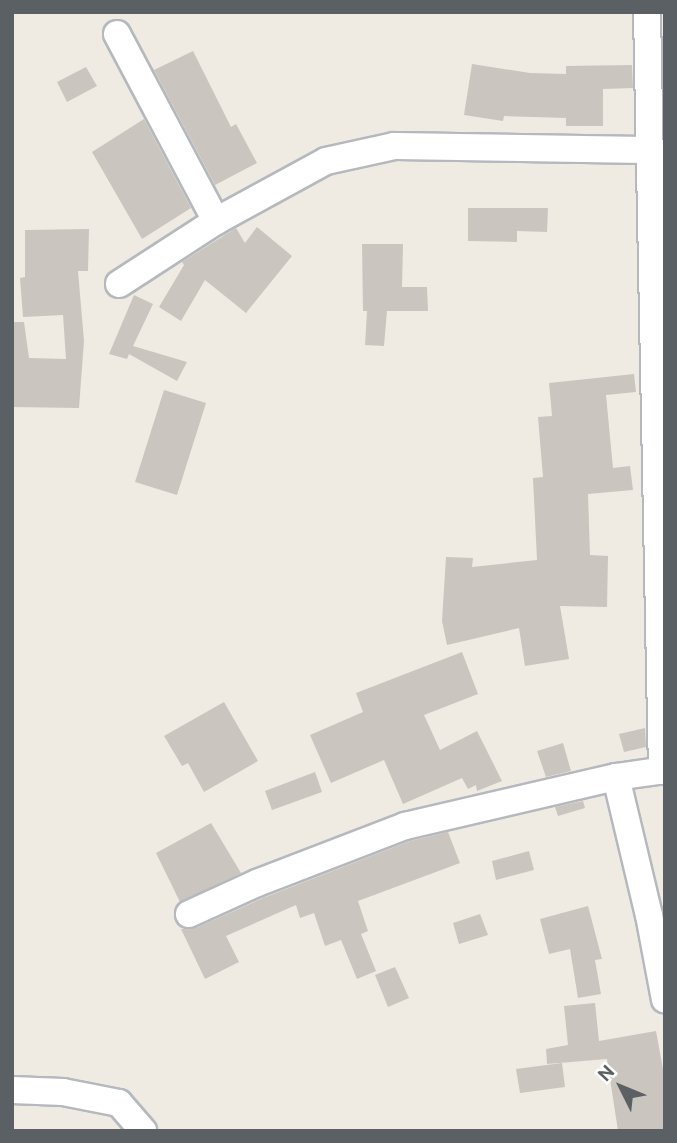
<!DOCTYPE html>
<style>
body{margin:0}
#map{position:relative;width:677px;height:1143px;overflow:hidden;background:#efebe2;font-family:Ubuntu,sans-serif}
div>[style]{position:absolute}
.building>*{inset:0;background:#cac5bf}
.roads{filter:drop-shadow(2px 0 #b5b9be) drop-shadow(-2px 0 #b5b9be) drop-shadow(0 2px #b5b9be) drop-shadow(0 -2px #b5b9be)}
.minor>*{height:26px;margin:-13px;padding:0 13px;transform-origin:13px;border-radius:13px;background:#fff}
span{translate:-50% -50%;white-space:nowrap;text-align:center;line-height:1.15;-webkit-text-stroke:6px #fff;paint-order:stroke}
.frame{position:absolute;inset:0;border:14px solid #5b6064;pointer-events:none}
.north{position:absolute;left:586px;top:1052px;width:70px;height:70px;-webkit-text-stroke:5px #fff;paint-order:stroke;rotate:313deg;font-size:19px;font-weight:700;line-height:28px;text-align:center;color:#5b6064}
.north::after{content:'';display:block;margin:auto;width:24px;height:32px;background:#5b6064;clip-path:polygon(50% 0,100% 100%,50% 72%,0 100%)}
</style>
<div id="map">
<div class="building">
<div style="clip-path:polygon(193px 51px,231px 127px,236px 124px,257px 163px,215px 185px,154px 70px)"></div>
<div style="clip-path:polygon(472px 64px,530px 73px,566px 74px,566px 66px,632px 65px,633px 88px,603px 89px,603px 126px,566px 126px,566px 118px,504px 116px,503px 121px,464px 115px)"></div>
<div style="clip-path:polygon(86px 67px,97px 86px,67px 102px,57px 82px)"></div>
<div style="clip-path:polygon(144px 119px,191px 208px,142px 239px,92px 152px)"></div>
<div style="clip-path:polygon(468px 208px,548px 208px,547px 232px,517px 231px,517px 242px,468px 241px)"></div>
<div style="clip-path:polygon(257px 227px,292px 256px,246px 313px,205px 280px,181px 321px,159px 307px,184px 265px,182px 262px,236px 228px,245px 243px)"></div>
<div style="clip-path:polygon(89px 229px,88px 271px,78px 271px,84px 341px,79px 408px,12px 407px,12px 322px,24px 322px,29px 358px,66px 359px,63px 315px,23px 317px,20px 278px,25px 277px,25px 230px)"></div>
<div style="clip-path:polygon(362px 244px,403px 244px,402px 287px,427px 287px,428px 311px,387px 311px,384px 346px,365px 345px,367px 311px,363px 311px)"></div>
<div style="clip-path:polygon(134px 295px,153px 304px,133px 346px,187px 362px,177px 381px,129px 354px,127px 359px,109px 354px)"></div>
<div style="clip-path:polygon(634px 374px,636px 392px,606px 395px,613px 468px,630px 466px,633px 490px,588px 494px,590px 555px,608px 556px,607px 607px,560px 606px,569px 659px,525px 666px,519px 628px,447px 645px,442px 621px,446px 557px,473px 558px,472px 567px,537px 560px,533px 478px,543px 477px,538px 417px,552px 416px,549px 383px)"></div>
<div style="clip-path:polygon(164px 390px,206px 403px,177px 495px,135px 482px)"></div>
<div style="clip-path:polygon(462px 652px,478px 694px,424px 715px,440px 750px,477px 731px,502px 781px,477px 791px,476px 785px,468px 789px,462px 778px,403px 804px,384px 760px,331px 783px,310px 735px,363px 712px,356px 693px)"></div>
<div style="clip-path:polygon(224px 702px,258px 761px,204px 792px,188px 763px,182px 766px,164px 736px)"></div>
<div style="clip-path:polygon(645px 728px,646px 747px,624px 752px,619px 734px)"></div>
<div style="clip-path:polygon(563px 743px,571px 771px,546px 777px,537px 751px)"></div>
<div style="clip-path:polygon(315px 772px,322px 792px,272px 810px,265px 791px)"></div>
<div style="clip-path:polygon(583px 801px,585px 808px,558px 816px,555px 807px)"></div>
<div style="clip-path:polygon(211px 823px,241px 873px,180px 902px,156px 853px)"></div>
<div style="clip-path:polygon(448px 832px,460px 863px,358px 901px,368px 931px,361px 934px,376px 971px,357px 979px,341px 940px,325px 946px,314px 913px,300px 918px,296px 905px,226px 936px,239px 962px,205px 979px,181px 929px,196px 928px,263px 898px,410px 841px)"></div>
<div style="clip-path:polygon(529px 851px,534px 870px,496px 880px,492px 861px)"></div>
<div style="clip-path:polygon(588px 906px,602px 959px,595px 960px,601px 994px,578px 998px,570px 949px,549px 954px,540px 919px)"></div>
<div style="clip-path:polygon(480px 914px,488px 935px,459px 944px,453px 923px)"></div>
<div style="clip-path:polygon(395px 967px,409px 998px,388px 1007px,375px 975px)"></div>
<div style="clip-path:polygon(595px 1003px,599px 1041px,656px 1031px,665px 1080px,665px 1131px,618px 1131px,607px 1059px,547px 1064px,546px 1049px,568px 1045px,564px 1006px)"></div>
<div style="clip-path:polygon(562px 1063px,565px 1087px,520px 1093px,516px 1069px)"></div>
</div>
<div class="roads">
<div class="minor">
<div style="left:647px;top:12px;width:759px;rotate:88.87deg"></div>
<div style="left:117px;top:34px;width:212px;rotate:62.1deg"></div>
<div style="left:119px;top:284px;width:116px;rotate:-33deg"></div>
<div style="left:216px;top:221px;width:125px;rotate:-28.6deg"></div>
<div style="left:326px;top:161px;width:70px;rotate:-12.4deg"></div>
<div style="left:394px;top:146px;width:254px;rotate:0.9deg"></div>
<div style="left:616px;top:777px;width:142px;rotate:76.6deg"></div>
<div style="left:649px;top:915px;width:86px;rotate:79.3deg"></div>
<div style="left:189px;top:914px;width:75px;rotate:-24.5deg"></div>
<div style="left:257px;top:883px;width:159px;rotate:-21.1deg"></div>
<div style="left:405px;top:826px;width:217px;rotate:-13.1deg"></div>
<div style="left:616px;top:777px;width:49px;rotate:-8.1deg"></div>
<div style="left:12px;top:1090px;width:51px;rotate:2.2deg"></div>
<div style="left:63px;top:1092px;width:57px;rotate:11.1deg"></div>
<div style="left:119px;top:1103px;width:37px;rotate:49deg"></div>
</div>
</div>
<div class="frame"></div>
<div class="north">N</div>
</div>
